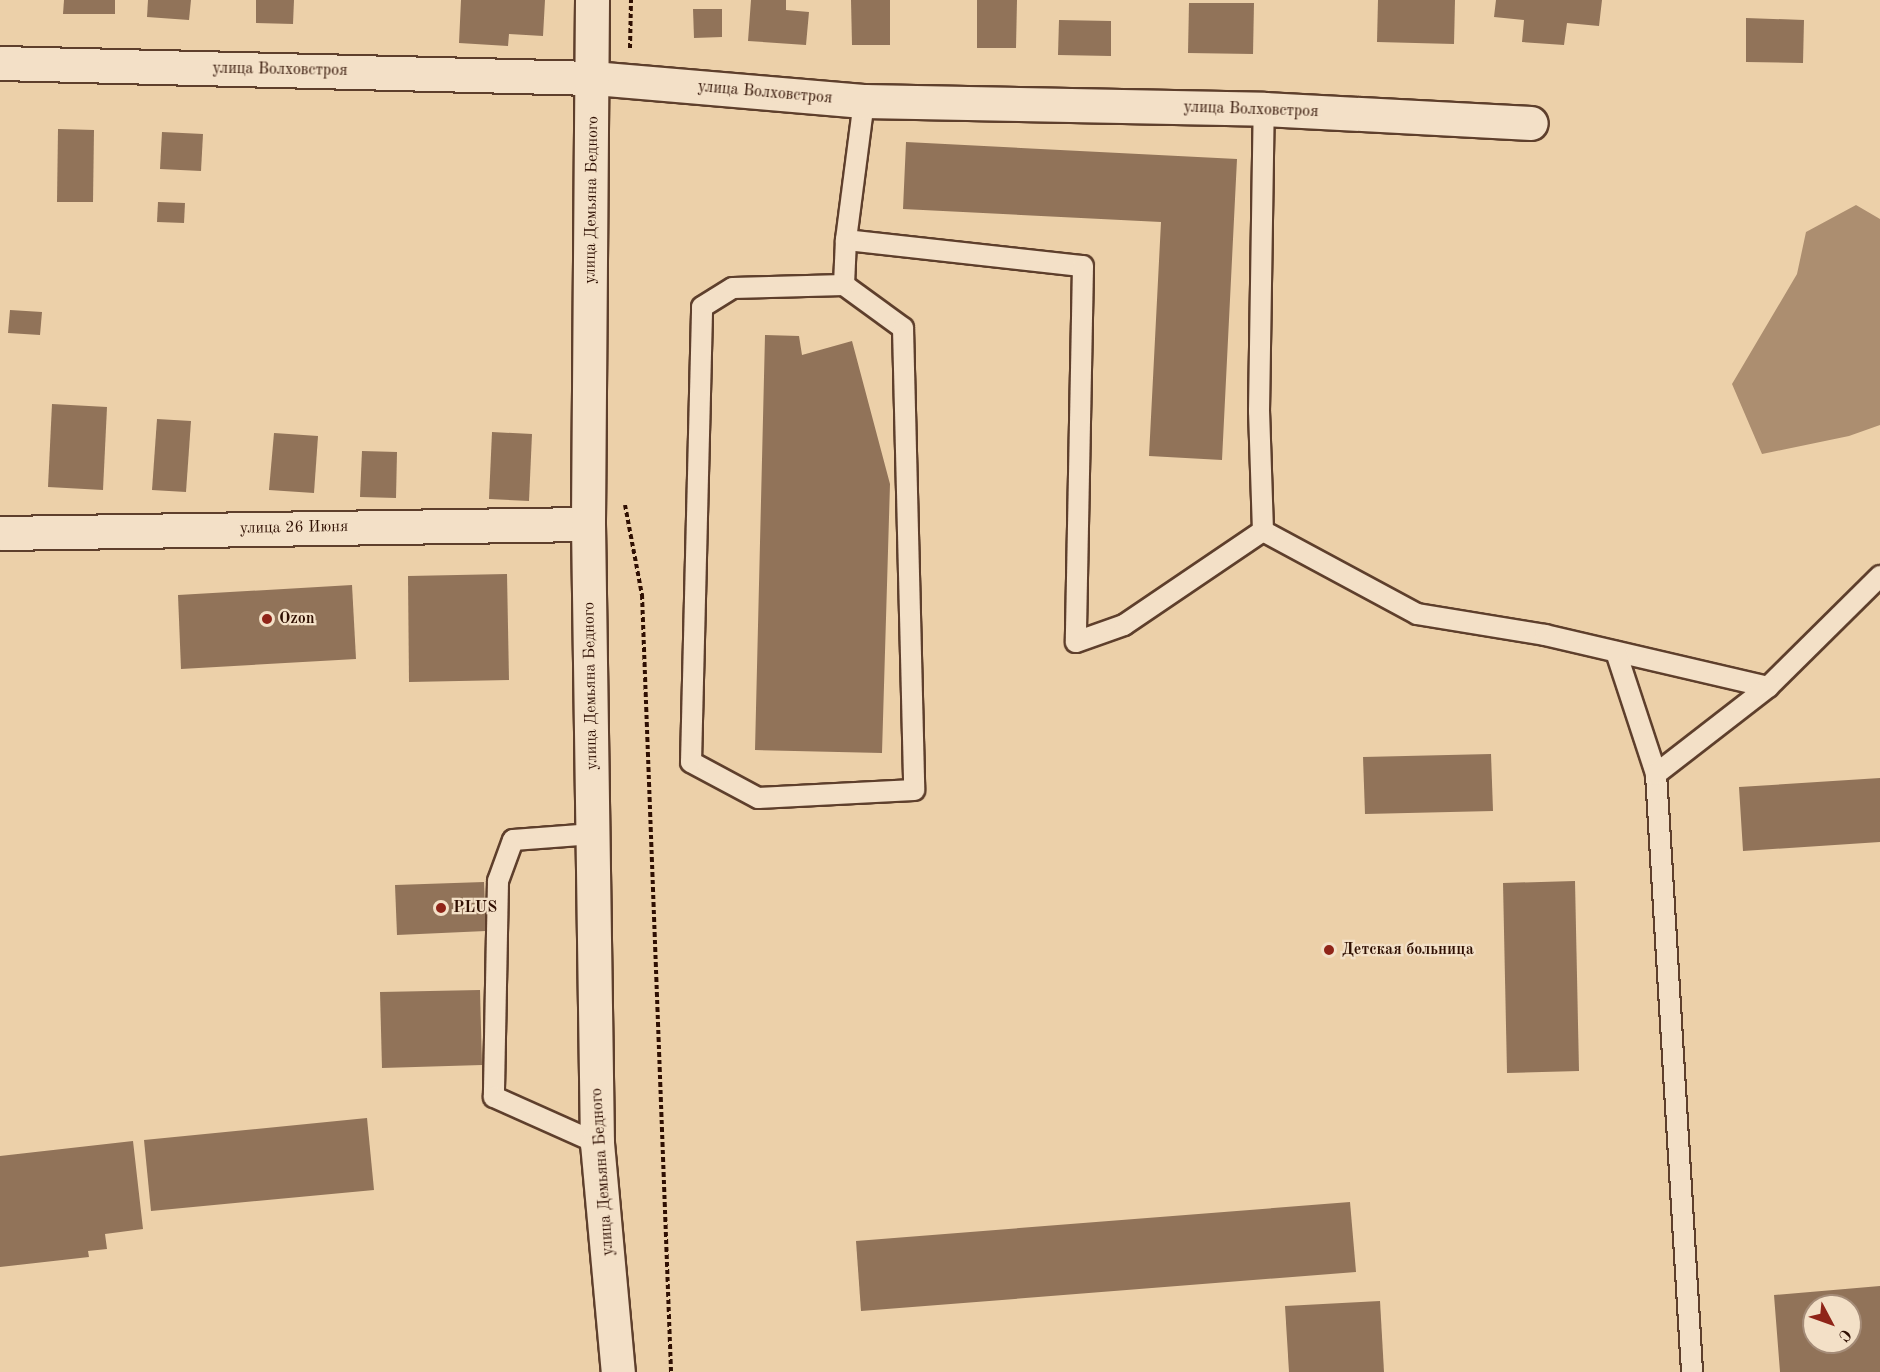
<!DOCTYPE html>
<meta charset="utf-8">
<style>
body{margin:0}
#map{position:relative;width:1880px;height:1372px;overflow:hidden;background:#ecd0a9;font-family:"Old Standard TT",serif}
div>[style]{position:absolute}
.water>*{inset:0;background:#ac8e70}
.building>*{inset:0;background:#917359}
.path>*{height:4px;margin-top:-2px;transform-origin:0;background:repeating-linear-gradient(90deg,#2f0f02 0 4.5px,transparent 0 7.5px)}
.roads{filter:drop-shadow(2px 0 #5e3f2c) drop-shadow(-2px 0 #5e3f2c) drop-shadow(0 2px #5e3f2c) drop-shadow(0 -2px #5e3f2c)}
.lane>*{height:20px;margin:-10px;padding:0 10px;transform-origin:10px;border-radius:10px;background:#f3e0c7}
.street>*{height:33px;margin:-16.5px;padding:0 16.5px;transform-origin:16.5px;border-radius:16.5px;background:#f3e0c7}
.secondary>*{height:33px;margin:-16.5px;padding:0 16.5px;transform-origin:16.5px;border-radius:16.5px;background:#f3e0c7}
.dots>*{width:16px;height:16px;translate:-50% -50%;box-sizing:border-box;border:3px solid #f3e0c7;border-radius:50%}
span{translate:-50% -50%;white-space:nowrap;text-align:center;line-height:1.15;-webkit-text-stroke:4.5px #f3e0c7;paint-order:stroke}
.street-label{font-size:16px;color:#2f0f02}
.poi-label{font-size:16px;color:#2f0f02;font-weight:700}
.left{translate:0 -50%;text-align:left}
.north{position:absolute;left:1802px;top:1294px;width:60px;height:60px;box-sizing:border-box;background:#f3e0c7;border:2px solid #a58c78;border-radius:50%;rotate:131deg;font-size:16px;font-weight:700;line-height:24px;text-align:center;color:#2f0f02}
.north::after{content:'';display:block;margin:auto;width:21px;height:27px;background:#8f2418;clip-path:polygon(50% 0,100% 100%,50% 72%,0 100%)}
</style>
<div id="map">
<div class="water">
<div style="clip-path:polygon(1856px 205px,1880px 219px,1880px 425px,1849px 436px,1762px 454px,1732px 384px,1797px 274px,1806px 232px)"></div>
</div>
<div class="building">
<div style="clip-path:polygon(64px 0,115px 0,115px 14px,63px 14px)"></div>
<div style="clip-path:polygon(148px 0,191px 0,189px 20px,147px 17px)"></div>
<div style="clip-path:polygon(256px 0,294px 0,293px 24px,256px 23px)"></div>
<div style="clip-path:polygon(461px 0,545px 0,543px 36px,509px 34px,508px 46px,459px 43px)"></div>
<div style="clip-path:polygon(751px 0,786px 0,786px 10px,809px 12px,806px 45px,748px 41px)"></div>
<div style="clip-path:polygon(851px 0,890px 0,890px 45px,852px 45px)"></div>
<div style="clip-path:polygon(977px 0,1017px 0,1016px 48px,977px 48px)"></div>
<div style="clip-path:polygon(1378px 0,1455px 0,1454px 44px,1377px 42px)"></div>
<div style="clip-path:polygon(1496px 0,1602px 0,1599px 26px,1567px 23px,1564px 45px,1522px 42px,1524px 20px,1494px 17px)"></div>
<div style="clip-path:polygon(1189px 3px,1254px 3px,1253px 54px,1188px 53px)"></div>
<div style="clip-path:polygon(693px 9px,722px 9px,722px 37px,694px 38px)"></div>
<div style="clip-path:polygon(1746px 18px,1804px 20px,1803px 63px,1746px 62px)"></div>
<div style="clip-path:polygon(1059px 20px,1111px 21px,1111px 56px,1058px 55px)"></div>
<div style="clip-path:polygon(58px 129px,94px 130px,93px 202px,57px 202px)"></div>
<div style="clip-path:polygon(162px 132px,203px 134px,201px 171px,160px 169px)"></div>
<div style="clip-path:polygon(906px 142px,1237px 159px,1222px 460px,1149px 456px,1161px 222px,903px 209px)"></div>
<div style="clip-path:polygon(158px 202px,185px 203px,184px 223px,157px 222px)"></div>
<div style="clip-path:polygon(10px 310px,42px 312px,40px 335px,8px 333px)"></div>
<div style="clip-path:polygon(765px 335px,799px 336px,802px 355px,852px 341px,890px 484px,882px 753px,755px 750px)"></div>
<div style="clip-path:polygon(52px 404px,107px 407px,103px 490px,48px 487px)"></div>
<div style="clip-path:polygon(157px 419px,191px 421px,186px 492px,152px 490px)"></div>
<div style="clip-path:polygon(492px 432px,532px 434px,529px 501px,489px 499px)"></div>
<div style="clip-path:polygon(274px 433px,318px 436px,314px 493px,269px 490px)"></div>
<div style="clip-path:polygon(362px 451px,397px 452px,396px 498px,360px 497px)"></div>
<div style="clip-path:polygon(507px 574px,509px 680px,409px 682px,408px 576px)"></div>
<div style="clip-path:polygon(352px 585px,356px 659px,181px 669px,178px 595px)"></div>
<div style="clip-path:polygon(1491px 754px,1493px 811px,1365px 814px,1363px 757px)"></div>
<div style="clip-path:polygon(1880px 778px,1880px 842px,1743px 851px,1739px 787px)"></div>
<div style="clip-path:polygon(1575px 881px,1579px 1071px,1507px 1073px,1503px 883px)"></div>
<div style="clip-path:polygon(484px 882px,486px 931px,397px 935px,395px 885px)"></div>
<div style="clip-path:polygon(480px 990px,482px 1065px,382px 1068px,380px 992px)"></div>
<div style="clip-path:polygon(367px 1118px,374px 1190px,151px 1211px,144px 1140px)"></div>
<div style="clip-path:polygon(133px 1141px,143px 1229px,105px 1234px,107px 1249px,88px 1251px,89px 1257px,0 1267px,0 1156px)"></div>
<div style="clip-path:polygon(1350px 1202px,1356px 1272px,861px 1311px,856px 1241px)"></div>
<div style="clip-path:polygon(evenodd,1880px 1286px,1880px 1372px,1780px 1372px,1774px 1295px,1880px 1286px,1814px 1306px,1850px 1306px,1850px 1342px,1814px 1342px,1814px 1306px)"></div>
<div style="clip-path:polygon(1380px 1301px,1384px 1372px,1289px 1372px,1285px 1306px)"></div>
</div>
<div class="path">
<div style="left:630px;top:48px;width:48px;rotate:-88.8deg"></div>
<div style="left:625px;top:505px;width:92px;rotate:79.3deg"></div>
<div style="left:642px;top:595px;width:778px;rotate:87.86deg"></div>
</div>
<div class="roads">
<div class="lane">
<div style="left:864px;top:101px;width:140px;rotate:97.4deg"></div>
<div style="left:846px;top:240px;width:238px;rotate:6.3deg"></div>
<div style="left:1083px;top:266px;width:376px;rotate:91.1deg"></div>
<div style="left:1076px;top:642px;width:51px;rotate:-19.5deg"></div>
<div style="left:1124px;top:625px;width:168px;rotate:-34.1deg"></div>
<div style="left:1263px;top:531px;width:175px;rotate:28.3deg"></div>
<div style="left:1417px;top:614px;width:130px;rotate:9.3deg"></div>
<div style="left:1545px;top:635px;width:229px;rotate:13.1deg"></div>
<div style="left:1768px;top:687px;width:158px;rotate:-44.7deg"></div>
<div style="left:844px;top:285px;width:73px;rotate:36.1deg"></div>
<div style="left:903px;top:328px;width:462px;rotate:88.6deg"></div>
<div style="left:914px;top:790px;width:156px;rotate:177.1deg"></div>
<div style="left:758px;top:798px;width:76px;rotate:-151.8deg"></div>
<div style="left:691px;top:762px;width:455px;rotate:-88.6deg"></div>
<div style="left:702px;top:307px;width:36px;rotate:-32deg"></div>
<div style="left:733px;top:288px;width:111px;rotate:-1.5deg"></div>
<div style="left:844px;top:285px;width:45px;rotate:-87.5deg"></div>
<div style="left:1263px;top:531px;width:120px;rotate:-91.9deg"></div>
<div style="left:1259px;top:411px;width:302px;rotate:-89.1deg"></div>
<div style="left:1616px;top:652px;width:128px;rotate:71.8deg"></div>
<div style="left:1656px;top:774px;width:599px;rotate:86.55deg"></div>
<div style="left:1656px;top:774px;width:142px;rotate:-37.8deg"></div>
<div style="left:593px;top:834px;width:80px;rotate:175.7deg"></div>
<div style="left:513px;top:840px;width:44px;rotate:110.1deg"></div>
<div style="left:498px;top:881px;width:216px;rotate:91.1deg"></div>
<div style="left:494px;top:1097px;width:113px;rotate:24.1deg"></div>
</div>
<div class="street">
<div style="left:0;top:63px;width:594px;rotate:1.45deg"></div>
<div style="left:594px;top:78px;width:271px;rotate:4.9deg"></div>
<div style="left:864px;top:101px;width:400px;rotate:1.1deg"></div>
<div style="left:1264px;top:109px;width:267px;rotate:3deg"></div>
<div style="left:0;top:533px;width:588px;rotate:-0.88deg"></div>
</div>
<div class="secondary">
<div style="left:592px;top:0;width:524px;rotate:90.44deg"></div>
<div style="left:588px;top:524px;width:619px;rotate:89.17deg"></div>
<div style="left:597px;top:1143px;width:230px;rotate:84.8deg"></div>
</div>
</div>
<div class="dots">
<div style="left:267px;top:619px;background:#8f2418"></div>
<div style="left:441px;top:908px;background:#8f2418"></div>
<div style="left:1329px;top:950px;background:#8f2418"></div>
</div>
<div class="street-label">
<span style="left:280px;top:70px;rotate:1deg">улица Волховстроя</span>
<span style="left:765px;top:93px;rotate:5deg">улица Волховстроя</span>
<span style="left:1251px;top:110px;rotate:2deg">улица Волховстроя</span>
<span style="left:592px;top:200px;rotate:-89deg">улица Демьяна Бедного</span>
<span style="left:294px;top:528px;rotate:-1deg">улица 26 Июня</span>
<span style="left:591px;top:686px;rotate:-91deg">улица Демьяна Бедного</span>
<span style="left:603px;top:1172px;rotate:-94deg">улица Демьяна Бедного</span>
</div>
<div class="poi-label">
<span class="left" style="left:279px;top:619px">Ozon</span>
<span class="left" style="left:453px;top:908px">PLUS</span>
<span class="left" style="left:1342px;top:950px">Детская больница</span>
</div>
<div class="north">С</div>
</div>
